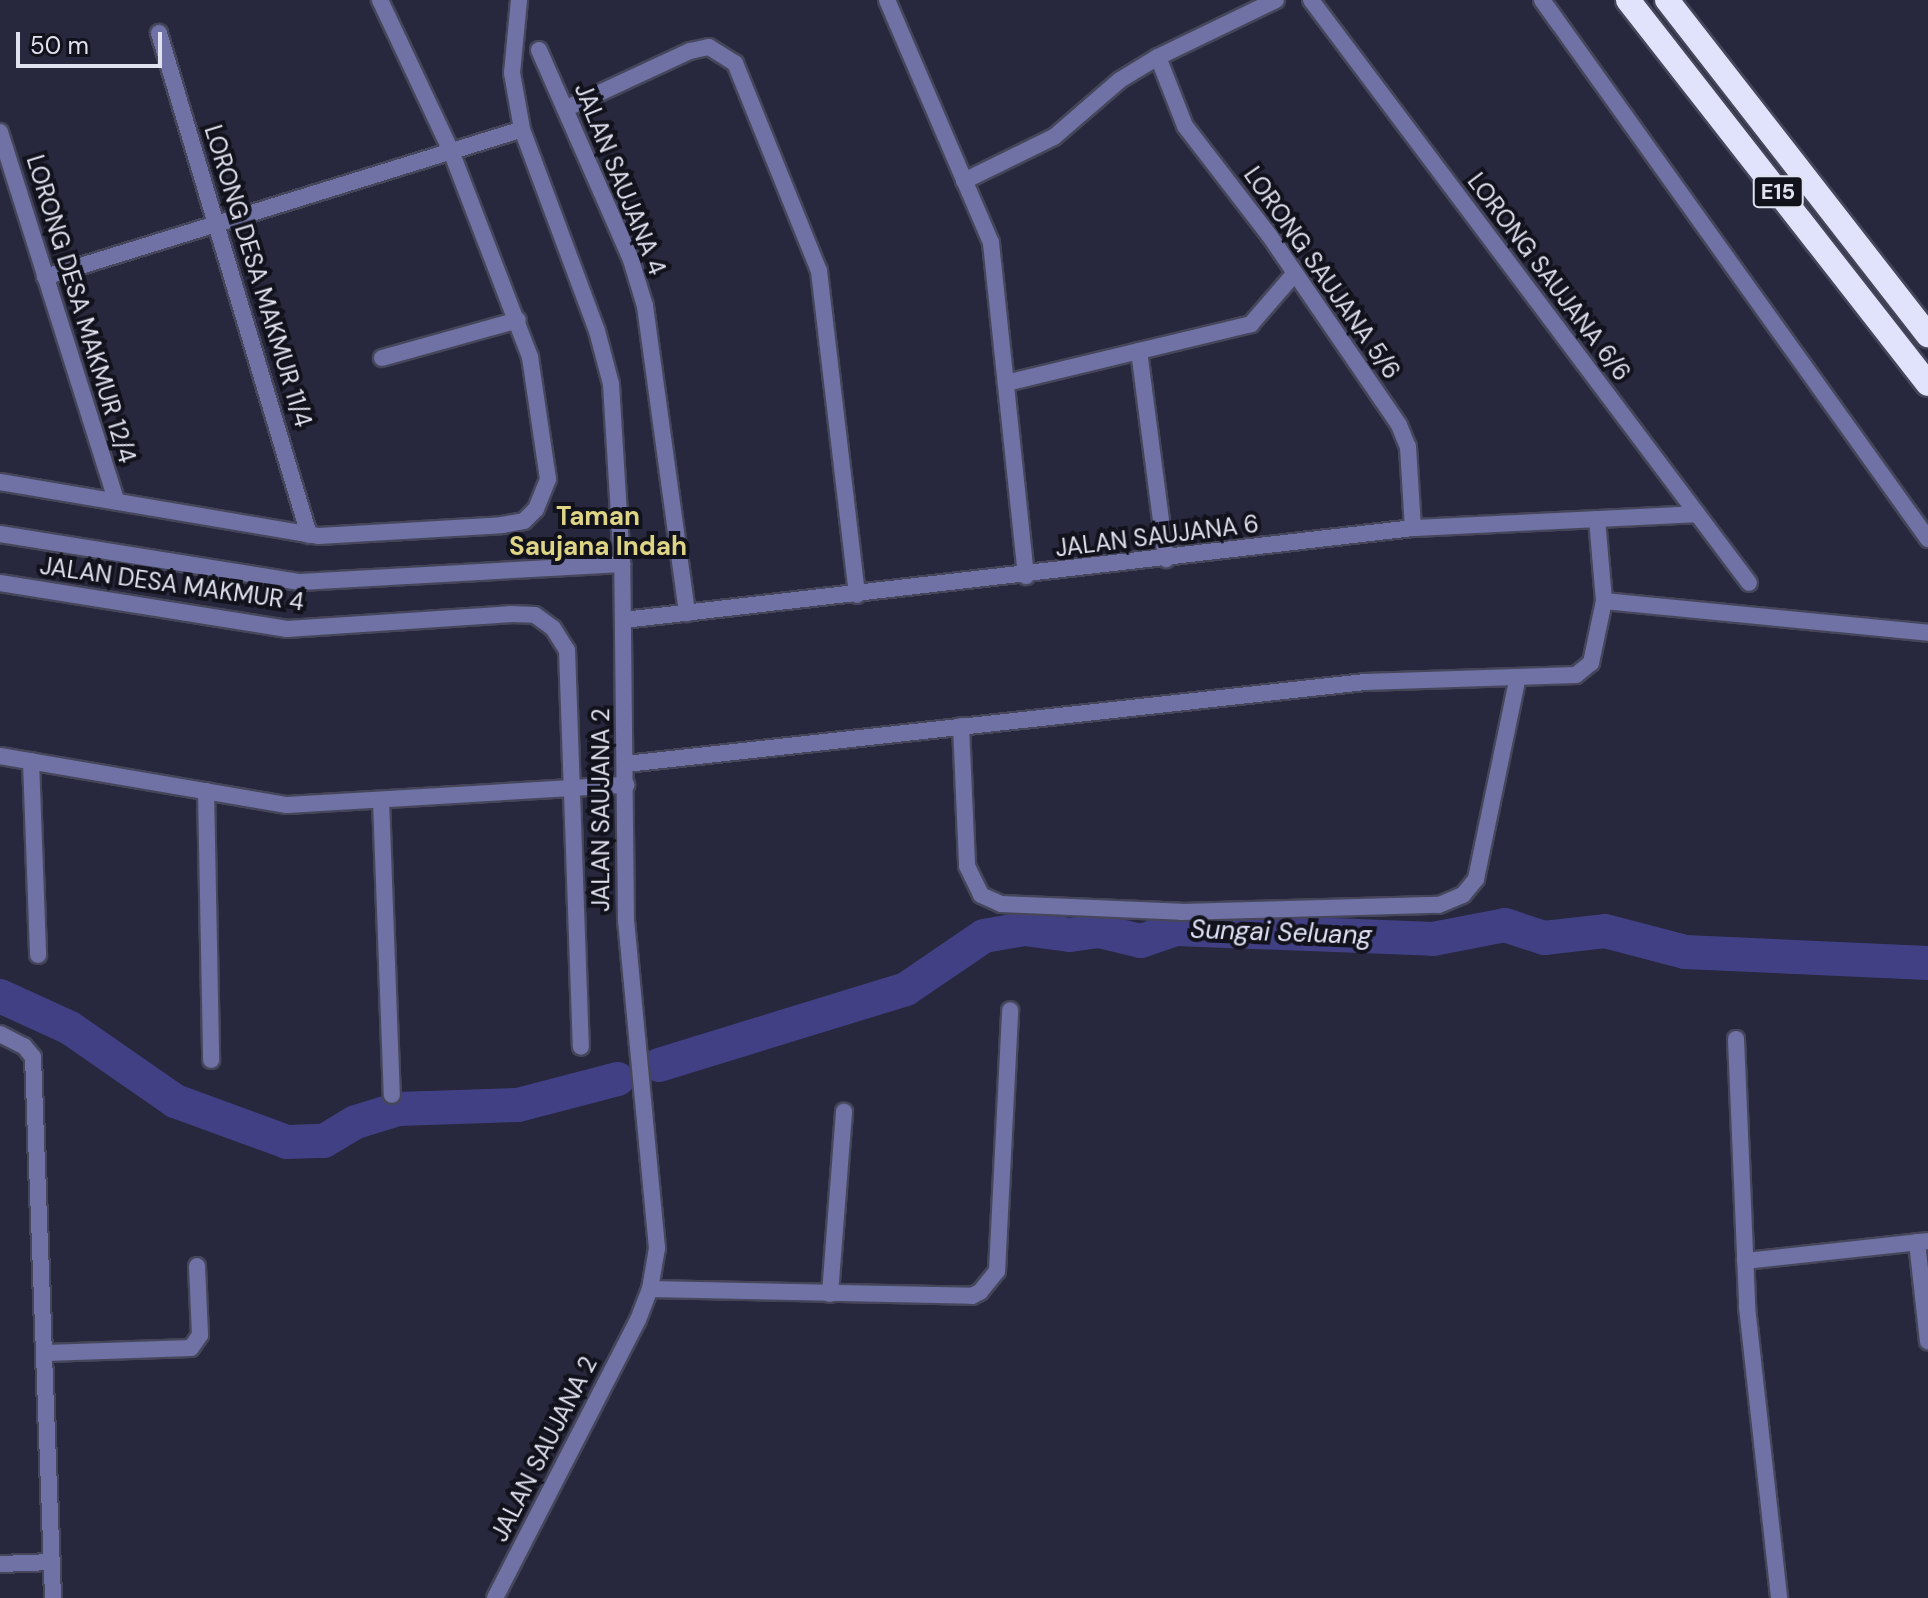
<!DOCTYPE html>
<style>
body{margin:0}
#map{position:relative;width:1928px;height:1598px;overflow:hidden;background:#27283d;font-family:"DM Sans",sans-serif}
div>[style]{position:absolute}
.river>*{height:34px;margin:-17px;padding:0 17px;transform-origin:17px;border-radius:17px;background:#424085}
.roads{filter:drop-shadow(2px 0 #45465a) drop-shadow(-2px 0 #45465a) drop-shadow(0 2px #45465a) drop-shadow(0 -2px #45465a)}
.street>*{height:16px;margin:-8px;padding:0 8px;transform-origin:8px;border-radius:8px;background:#7072a5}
.highway>*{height:24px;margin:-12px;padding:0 12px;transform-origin:12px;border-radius:12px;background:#e1e3fd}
span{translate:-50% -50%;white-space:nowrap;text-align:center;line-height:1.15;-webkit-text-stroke:8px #11121b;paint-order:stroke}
.shield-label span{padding:2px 6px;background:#11121b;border:2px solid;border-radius:6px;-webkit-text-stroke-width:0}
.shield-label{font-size:22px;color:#e0e2f0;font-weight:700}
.street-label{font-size:24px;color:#e0e2f0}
.neighbourhood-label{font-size:26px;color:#ded485;font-weight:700}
.water-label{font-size:26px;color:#dfe1f5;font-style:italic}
.scale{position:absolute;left:16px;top:32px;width:146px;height:36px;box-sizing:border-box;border:4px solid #e0e2f0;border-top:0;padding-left:10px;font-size:24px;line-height:28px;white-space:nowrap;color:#e0e2f0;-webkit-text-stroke:6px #11121b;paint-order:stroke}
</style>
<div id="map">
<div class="river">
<div style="left:0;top:996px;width:77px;rotate:24.6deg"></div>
<div style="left:70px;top:1028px;width:128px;rotate:34.8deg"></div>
<div style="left:175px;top:1101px;width:119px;rotate:20.1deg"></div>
<div style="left:287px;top:1142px;width:37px;rotate:-2deg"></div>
<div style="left:324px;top:1141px;width:37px;rotate:-31deg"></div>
<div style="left:356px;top:1122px;width:44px;rotate:-17.2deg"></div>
<div style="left:398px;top:1109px;width:120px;rotate:-1.9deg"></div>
<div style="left:518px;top:1105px;width:103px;rotate:-14.6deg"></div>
<div style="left:659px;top:1065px;width:258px;rotate:-17.1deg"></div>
<div style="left:906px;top:989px;width:94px;rotate:-34.2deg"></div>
<div style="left:984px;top:936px;width:41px;rotate:-9.9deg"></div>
<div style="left:1024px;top:929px;width:46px;rotate:7.4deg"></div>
<div style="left:1070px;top:935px;width:29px;rotate:-8deg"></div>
<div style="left:1099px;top:931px;width:43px;rotate:13.4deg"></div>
<div style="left:1141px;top:941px;width:37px;rotate:-19deg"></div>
<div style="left:1176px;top:929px;width:257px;rotate:2.2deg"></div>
<div style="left:1433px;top:939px;width:73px;rotate:-11deg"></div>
<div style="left:1505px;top:925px;width:41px;rotate:18.4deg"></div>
<div style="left:1544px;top:938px;width:61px;rotate:-6.5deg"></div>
<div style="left:1605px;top:931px;width:83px;rotate:14.7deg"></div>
<div style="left:1685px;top:952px;width:243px;rotate:2.6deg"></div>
</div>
<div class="roads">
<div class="street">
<div style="left:887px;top:0;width:264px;rotate:66.8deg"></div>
<div style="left:991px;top:243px;width:335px;rotate:84deg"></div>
<div style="left:1311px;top:0;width:729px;rotate:53.08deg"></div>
<div style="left:1542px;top:0;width:663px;rotate:54.39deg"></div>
<div style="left:159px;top:33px;width:524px;rotate:73.36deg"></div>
<div style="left:539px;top:50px;width:229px;rotate:66.3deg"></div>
<div style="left:631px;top:260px;width:48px;rotate:73.1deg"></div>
<div style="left:645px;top:306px;width:310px;rotate:82.2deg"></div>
<div style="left:1158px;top:57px;width:74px;rotate:68.6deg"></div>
<div style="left:1185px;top:126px;width:138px;rotate:52.4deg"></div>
<div style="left:1269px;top:235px;width:230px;rotate:55.6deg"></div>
<div style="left:1399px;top:425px;width:24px;rotate:68deg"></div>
<div style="left:1408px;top:447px;width:81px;rotate:86.5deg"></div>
<div style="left:567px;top:108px;width:136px;rotate:-24.9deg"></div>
<div style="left:690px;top:51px;width:19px;rotate:-12deg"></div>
<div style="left:709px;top:47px;width:31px;rotate:32deg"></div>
<div style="left:735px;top:63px;width:224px;rotate:68deg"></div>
<div style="left:819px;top:271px;width:326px;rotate:83.3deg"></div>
<div style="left:0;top:132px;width:387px;rotate:72.5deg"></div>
<div style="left:964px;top:181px;width:100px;rotate:-26.1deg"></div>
<div style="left:1054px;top:137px;width:87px;rotate:-40.8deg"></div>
<div style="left:1120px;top:80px;width:44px;rotate:-31.2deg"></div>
<div style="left:1158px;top:57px;width:131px;rotate:-25.8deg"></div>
<div style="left:45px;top:277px;width:499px;rotate:-17.2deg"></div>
<div style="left:1139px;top:351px;width:210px;rotate:82.6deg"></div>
<div style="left:382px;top:358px;width:141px;rotate:-15.6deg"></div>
<div style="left:1006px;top:383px;width:252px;rotate:-13.5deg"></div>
<div style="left:1251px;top:324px;width:67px;rotate:-49.2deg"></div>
<div style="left:0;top:482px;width:324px;rotate:9.6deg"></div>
<div style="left:319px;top:536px;width:183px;rotate:-3.4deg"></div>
<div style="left:502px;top:525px;width:22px;rotate:-10deg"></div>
<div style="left:524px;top:521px;width:17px;rotate:-45deg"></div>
<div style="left:536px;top:509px;width:32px;rotate:-68deg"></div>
<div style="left:548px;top:479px;width:123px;rotate:-98.4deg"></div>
<div style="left:530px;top:357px;width:221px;rotate:-111deg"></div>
<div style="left:451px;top:151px;width:167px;rotate:-115.2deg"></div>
<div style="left:1597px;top:519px;width:82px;rotate:85.1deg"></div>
<div style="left:0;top:534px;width:304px;rotate:9.1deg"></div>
<div style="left:300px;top:582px;width:323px;rotate:-3.2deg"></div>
<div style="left:0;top:583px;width:291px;rotate:9.1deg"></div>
<div style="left:287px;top:629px;width:224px;rotate:-3.8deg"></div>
<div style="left:510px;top:614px;width:25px;rotate:2deg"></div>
<div style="left:535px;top:615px;width:22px;rotate:36deg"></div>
<div style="left:553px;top:628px;width:26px;rotate:58deg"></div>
<div style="left:567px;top:650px;width:397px;rotate:88deg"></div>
<div style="left:624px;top:620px;width:794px;rotate:-6.65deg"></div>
<div style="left:1413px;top:528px;width:284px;rotate:-2.8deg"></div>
<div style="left:961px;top:726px;width:140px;rotate:87.5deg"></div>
<div style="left:967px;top:866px;width:32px;rotate:64deg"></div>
<div style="left:981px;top:895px;width:22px;rotate:24deg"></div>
<div style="left:1001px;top:904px;width:180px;rotate:2.5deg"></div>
<div style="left:1181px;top:912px;width:258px;rotate:-1.6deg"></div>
<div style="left:1439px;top:905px;width:26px;rotate:-23deg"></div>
<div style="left:1463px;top:895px;width:21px;rotate:-51deg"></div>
<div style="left:1476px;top:879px;width:206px;rotate:-78.3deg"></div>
<div style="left:0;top:756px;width:291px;rotate:9.7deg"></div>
<div style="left:287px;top:805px;width:340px;rotate:-3.4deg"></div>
<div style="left:31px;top:761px;width:194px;rotate:87.9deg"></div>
<div style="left:626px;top:764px;width:744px;rotate:-6.33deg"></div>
<div style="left:1365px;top:682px;width:211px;rotate:-1.9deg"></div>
<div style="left:1576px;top:675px;width:19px;rotate:-39deg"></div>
<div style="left:1591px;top:663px;width:63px;rotate:-78.2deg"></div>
<div style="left:1604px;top:601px;width:326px;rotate:5.6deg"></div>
<div style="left:206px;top:791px;width:269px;rotate:88.9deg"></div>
<div style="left:381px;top:800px;width:295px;rotate:87.9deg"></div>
<div style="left:0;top:1034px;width:27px;rotate:27deg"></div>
<div style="left:24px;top:1046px;width:14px;rotate:51deg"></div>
<div style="left:33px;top:1057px;width:541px;rotate:87.88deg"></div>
<div style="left:1736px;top:1039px;width:268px;rotate:87.6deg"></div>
<div style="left:1747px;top:1307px;width:293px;rotate:83.7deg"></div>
<div style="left:1917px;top:1242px;width:100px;rotate:83.7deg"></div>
<div style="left:1745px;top:1261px;width:184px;rotate:-6.2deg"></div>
<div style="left:650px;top:1289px;width:322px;rotate:1.2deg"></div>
<div style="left:972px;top:1296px;width:9px;rotate:-27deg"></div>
<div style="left:980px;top:1292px;width:27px;rotate:-51deg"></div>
<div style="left:997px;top:1271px;width:261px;rotate:-87.1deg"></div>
<div style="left:830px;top:1294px;width:183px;rotate:-85.6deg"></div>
<div style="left:46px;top:1353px;width:145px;rotate:-2deg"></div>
<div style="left:191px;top:1348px;width:16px;rotate:-55deg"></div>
<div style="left:200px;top:1335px;width:69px;rotate:-92.5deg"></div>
<div style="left:0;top:1564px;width:52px;rotate:-2.2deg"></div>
<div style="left:495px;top:1598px;width:313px;rotate:-62.8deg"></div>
<div style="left:638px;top:1320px;width:33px;rotate:-69deg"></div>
<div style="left:650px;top:1289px;width:42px;rotate:-80.3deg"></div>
<div style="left:657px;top:1248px;width:328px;rotate:-95.4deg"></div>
<div style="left:626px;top:921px;width:357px;rotate:-90.6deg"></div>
<div style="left:622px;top:564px;width:180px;rotate:-93.5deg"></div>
<div style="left:611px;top:384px;width:55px;rotate:-104.8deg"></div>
<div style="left:597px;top:331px;width:215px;rotate:-110.4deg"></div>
<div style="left:522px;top:129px;width:57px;rotate:-100.1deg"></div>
<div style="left:512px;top:73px;width:73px;rotate:-84.5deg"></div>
</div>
<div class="highway">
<div style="left:1628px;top:0;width:487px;rotate:52deg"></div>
<div style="left:1667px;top:0;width:425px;rotate:52.1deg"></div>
</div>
</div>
<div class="shield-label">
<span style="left:1778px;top:192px">E15</span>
</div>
<div class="street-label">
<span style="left:620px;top:179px;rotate:68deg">JALAN SAUJANA 4</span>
<span style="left:1322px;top:273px;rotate:55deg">LORONG SAUJANA 5/6</span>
<span style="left:258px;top:276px;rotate:73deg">LORONG DESA MAKMUR 11/4</span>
<span style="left:1549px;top:277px;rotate:53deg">LORONG SAUJANA 6/6</span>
<span style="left:81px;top:309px;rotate:73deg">LORONG DESA MAKMUR 12/4</span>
<span style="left:1157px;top:536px;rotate:-7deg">JALAN SAUJANA 6</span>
<span style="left:172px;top:584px;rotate:8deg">JALAN DESA MAKMUR 4</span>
<span style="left:601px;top:810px;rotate:-90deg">JALAN SAUJANA 2</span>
<span style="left:544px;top:1449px;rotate:-63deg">JALAN SAUJANA 2</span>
</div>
<div class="neighbourhood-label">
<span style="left:598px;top:532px">Taman<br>Saujana Indah</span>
</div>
<div class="water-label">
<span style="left:1281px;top:933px;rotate:2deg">Sungai Seluang</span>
</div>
<div class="scale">50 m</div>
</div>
